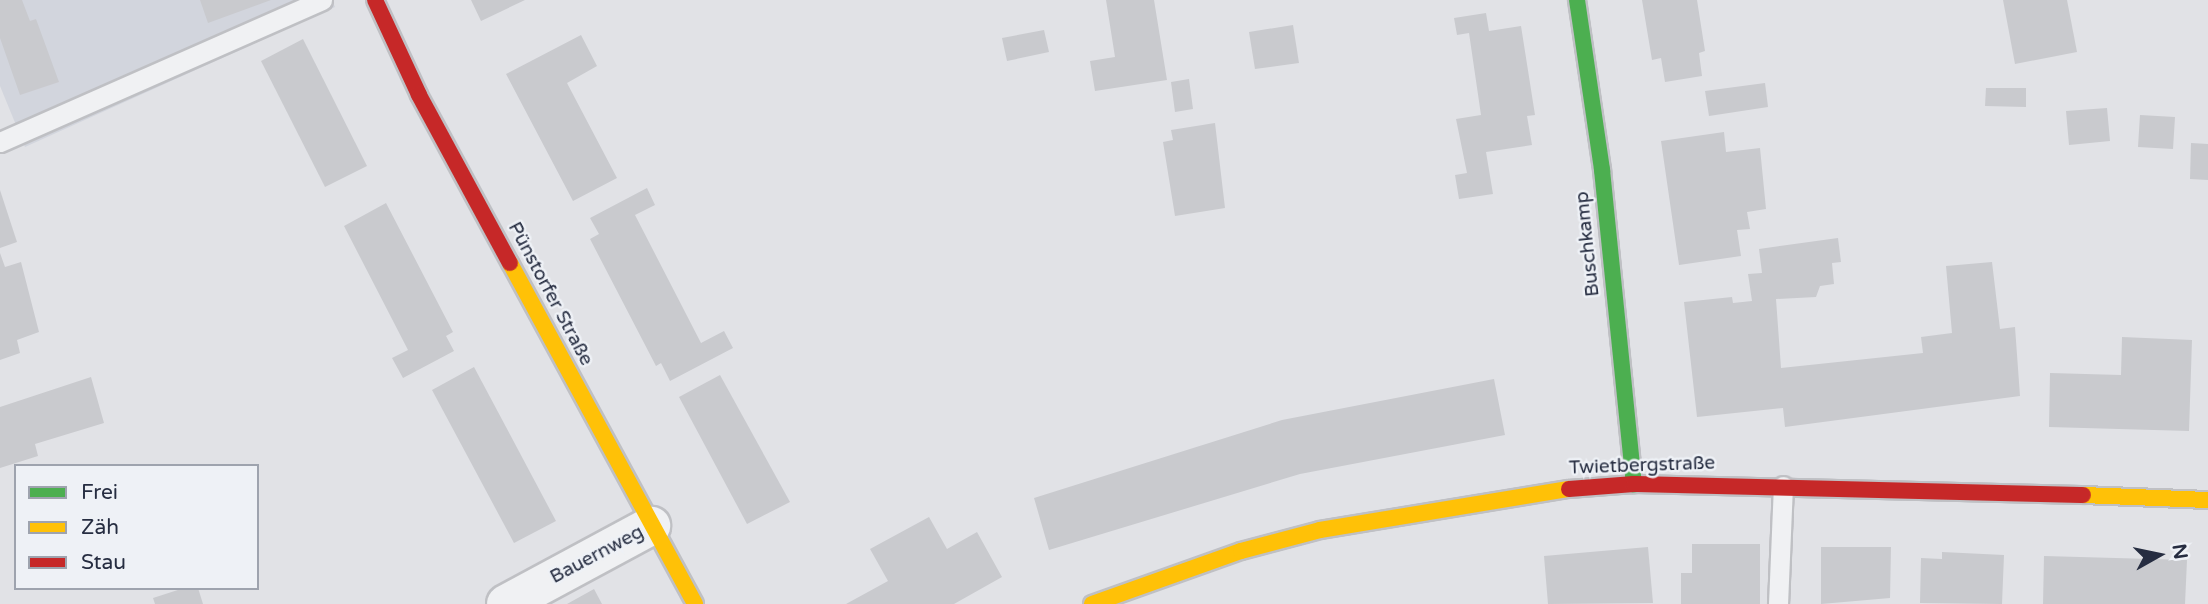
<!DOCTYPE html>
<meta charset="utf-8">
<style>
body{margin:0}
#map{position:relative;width:2208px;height:604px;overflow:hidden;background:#e1e2e6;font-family:"Varela Round",sans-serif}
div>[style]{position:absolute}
.built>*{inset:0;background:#d2d5dd}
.building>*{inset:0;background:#c9cace}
.roads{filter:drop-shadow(2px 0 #bfc0c4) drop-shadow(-2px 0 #bfc0c4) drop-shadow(0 2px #bfc0c4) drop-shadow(0 -2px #bfc0c4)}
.lane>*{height:19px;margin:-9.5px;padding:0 9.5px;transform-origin:9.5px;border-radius:9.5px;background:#f0f1f3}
.street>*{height:38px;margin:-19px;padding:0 19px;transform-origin:19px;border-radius:19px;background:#f0f1f3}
.fast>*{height:16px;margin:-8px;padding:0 8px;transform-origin:8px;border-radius:8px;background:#4caf50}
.slow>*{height:16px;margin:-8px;padding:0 8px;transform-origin:8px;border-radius:8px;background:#ffc107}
.jam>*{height:16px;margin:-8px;padding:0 8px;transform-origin:8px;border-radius:8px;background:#c62828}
span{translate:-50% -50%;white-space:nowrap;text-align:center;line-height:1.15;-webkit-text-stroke:5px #eef1f6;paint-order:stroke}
.street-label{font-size:19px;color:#262d41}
.legend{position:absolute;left:14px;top:464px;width:245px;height:126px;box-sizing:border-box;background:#eef1f6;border:2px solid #9ea3ae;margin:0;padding:9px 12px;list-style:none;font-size:21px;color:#262d41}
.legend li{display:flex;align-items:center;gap:14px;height:35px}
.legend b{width:35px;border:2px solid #9ea3ae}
.north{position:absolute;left:2124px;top:520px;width:70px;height:70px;-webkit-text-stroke:5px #eef1f6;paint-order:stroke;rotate:81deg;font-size:19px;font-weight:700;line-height:28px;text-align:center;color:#262d41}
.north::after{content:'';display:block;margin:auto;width:24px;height:32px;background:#262d41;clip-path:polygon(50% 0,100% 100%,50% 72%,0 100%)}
</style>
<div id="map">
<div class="built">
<div style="clip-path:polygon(0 0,332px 0,335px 7px,25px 147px,0 86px)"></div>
</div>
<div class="building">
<div style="clip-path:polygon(0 0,22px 0,30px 21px,36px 19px,59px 82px,20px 95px,0 38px)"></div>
<div style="clip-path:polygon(200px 0,271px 0,208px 23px)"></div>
<div style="clip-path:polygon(471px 0,525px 0,481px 21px)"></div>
<div style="clip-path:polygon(1106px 0,1154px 0,1167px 80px,1095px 91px,1090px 61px,1115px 57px)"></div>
<div style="clip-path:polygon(1642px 0,1697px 0,1705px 51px,1699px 53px,1702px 76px,1665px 82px,1661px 58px,1652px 60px)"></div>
<div style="clip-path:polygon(2003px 0,2067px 0,2077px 52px,2015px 64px)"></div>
<div style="clip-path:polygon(1486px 13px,1489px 31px,1521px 26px,1535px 115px,1527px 116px,1532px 145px,1486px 152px,1493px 194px,1459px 199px,1455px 175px,1467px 173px,1456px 119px,1481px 115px,1469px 33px,1457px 35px,1454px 18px)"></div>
<div style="clip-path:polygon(1293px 25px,1299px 63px,1255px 69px,1249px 32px)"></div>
<div style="clip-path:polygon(1044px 30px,1049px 52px,1007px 61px,1002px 38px)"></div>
<div style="clip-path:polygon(581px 35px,597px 66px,567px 83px,617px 178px,573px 201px,506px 74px)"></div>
<div style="clip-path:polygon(303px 39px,367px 166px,325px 187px,261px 61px)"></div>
<div style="clip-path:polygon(1189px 79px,1193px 109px,1175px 112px,1171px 82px)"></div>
<div style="clip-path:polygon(1765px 83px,1768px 107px,1709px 116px,1705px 91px)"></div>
<div style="clip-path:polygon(1986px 88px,2026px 88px,2026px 107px,1985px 106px)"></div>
<div style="clip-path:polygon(2107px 108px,2110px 141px,2069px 145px,2066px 111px)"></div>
<div style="clip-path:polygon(2140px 115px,2175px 117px,2173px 149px,2138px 147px)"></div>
<div style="clip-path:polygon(1215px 123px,1225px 208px,1175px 216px,1163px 142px,1173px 140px,1171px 130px)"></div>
<div style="clip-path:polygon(1724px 132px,1726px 152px,1760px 148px,1766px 209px,1747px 212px,1750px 229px,1737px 230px,1741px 256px,1679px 265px,1661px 141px)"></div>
<div style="clip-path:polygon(2191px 143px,2208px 144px,2208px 180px,2190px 179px)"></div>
<div style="clip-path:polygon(647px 188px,655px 205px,635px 215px,701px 343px,724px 331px,733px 348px,670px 381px,661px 363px,656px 366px,590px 239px,599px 234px,590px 218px)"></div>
<div style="clip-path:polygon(0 190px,17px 242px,0 248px)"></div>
<div style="clip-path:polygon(386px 203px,453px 332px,446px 336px,454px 351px,403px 378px,392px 358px,408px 350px,344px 226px)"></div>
<div style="clip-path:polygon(1838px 238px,1841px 262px,1832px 263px,1834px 284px,1820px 286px,1816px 297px,1776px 299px,1781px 368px,1923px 353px,1921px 337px,1952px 333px,1946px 266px,1992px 262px,2000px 329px,2015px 327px,2020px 396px,1785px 427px,1783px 408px,1697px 417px,1684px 302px,1732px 297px,1733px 303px,1752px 301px,1748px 274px,1762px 273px,1759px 249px)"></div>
<div style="clip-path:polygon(0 253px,5px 267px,21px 262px,39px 332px,17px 340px,20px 353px,0 360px)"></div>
<div style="clip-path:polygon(2122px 337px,2192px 340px,2189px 431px,2049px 427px,2050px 373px,2121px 375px)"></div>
<div style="clip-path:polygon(474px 367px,556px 521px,514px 543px,432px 390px)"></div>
<div style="clip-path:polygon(720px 375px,790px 502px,747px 524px,679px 397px)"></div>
<div style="clip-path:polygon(91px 377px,104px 423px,35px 444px,38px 456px,0 468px,0 407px)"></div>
<div style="clip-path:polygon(1494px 379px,1505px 435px,1300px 474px,1049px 550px,1034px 498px,1282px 420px)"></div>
<div style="clip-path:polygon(929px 517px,947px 549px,977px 532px,1002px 577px,954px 604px,846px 604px,888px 581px,870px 549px)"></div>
<div style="clip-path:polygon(1692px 544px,1760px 544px,1760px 604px,1681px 604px,1681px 573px,1692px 573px)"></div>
<div style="clip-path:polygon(1648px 547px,1653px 603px,1548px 604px,1544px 556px)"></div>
<div style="clip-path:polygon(1821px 547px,1891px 547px,1890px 598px,1821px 604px)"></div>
<div style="clip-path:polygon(1942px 552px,2004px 555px,2002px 604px,1920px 603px,1921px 558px,1942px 559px)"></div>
<div style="clip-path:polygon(2044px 556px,2187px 560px,2185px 604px,2043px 604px)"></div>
<div style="clip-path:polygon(184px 588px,198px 588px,203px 604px,155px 604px,153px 598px)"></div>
<div style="clip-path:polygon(594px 589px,602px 604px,567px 604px)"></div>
</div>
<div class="roads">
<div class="lane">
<div style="left:0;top:142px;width:352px;rotate:-23.8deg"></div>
<div style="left:1778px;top:604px;width:118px;rotate:-87.6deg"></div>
</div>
<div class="street">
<div style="left:506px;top:604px;width:165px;rotate:-28.3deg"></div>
</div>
<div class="fast">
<div style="left:1577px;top:0;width:172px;rotate:81.6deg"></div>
<div style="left:1602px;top:170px;width:316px;rotate:84.2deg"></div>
</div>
<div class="slow">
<div style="left:510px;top:263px;width:388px;rotate:61.5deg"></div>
<div style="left:2083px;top:495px;width:125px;rotate:2.3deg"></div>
<div style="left:1092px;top:604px;width:158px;rotate:-19.6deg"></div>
<div style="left:1241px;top:551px;width:82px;rotate:-14.9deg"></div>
<div style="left:1320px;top:530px;width:252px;rotate:-9.4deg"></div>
</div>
<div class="jam">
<div style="left:375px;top:0;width:105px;rotate:65.1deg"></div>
<div style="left:419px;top:95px;width:191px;rotate:61.6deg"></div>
<div style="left:1569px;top:489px;width:65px;rotate:-4.4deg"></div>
<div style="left:1634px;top:484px;width:449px;rotate:1.4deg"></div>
</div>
</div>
<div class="street-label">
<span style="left:1588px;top:244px;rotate:-96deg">Buschkamp</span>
<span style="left:550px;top:294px;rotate:62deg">Pünstorfer Straße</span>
<span style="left:1642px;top:466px;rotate:-2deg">Twietbergstraße</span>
<span style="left:597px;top:555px;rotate:-28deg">Bauernweg</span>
</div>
<ul class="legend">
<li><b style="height:9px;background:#4caf50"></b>Frei</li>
<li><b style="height:9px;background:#ffc107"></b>Zäh</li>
<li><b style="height:9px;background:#c62828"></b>Stau</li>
</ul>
<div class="north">N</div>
</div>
